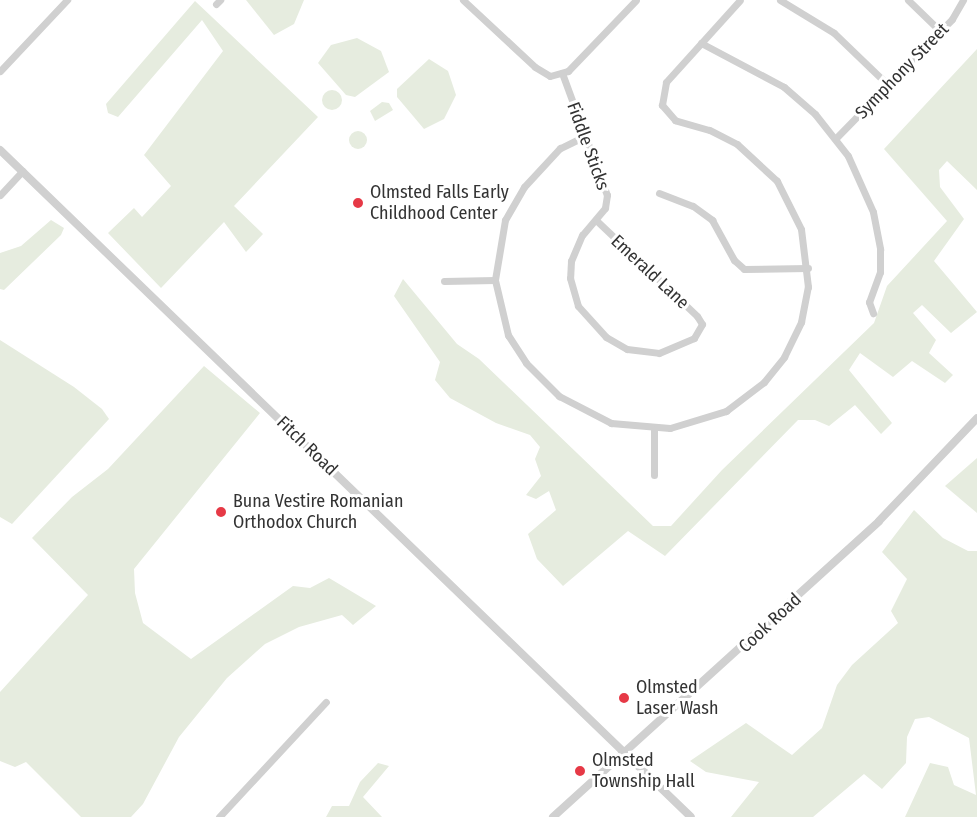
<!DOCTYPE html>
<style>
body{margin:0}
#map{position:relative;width:977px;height:817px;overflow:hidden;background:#fff;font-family:"Fira Sans Condensed",sans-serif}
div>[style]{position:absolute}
.green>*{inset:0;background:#e6ecdf}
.round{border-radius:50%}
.minor>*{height:7px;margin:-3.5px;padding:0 3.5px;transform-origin:3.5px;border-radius:3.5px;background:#d0d0d0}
.tertiary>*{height:8px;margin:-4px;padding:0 4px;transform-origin:4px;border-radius:4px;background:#d0d0d0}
.dots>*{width:16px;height:16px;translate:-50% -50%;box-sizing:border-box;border:3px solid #fff;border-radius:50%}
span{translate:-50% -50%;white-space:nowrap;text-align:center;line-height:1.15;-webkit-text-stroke:6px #fff;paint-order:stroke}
.street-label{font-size:18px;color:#333}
.poi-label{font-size:18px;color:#333}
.left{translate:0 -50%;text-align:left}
</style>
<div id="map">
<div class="green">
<div style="clip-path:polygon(246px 0,304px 0,294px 24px,274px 35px)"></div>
<div style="clip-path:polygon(195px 1px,318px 117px,234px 206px,263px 234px,246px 252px,224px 222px,161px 288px,108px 233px,134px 208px,142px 217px,171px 186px,144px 155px,223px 51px,202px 20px,118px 117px,108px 113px,106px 104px)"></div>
<div style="clip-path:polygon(357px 38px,381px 51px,389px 72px,355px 97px,346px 95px,318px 63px,331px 45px)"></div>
<div style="clip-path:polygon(977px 49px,977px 190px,947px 161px,939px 170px,940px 187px,964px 219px,934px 261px,977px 312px,951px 333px,922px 305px,913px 313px,936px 340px,929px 353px,953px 375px,945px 383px,912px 361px,893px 377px,860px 353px,849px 370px,892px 423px,881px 434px,855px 405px,829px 426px,815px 420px,798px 420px,665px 556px,628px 531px,563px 586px,537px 559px,528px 534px,556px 510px,549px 491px,536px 499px,526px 495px,541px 476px,535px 459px,540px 447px,530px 435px,496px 423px,450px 398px,435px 380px,440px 362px,394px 296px,403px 279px,457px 344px,479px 359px,653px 526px,671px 526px,722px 470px,874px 323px,887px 286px,947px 221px,884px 149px)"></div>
<div style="clip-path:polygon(429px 59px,448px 71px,456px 95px,444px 119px,424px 129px,397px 97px,397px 89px)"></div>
<div class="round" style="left:322px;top:90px;width:20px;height:20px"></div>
<div style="clip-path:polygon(382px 102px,389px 103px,393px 110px,375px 121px,370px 111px)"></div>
<div class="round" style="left:349px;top:131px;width:18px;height:18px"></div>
<div style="clip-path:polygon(51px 220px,64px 228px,61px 235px,4px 290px,0 289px,0 253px,21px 246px)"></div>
<div style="clip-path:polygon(0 340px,74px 387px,102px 409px,109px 419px,12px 524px,0 517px)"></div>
<div style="clip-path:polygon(204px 366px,260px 413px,134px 569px,135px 593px,143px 623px,191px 659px,293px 586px,310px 588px,329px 578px,376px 606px,353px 625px,342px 615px,299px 627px,265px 644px,227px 678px,179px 737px,143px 804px,131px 817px,81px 817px,26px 762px,15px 767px,0 761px,0 692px,88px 595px,32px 538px,72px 497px,108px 469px)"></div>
<div style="clip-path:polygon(977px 458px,977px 513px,945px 486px)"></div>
<div style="clip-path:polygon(914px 510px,943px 538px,968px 551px,977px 551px,977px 817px,905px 817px,930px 763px,948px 767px,954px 785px,976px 795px,969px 738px,929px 717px,915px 719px,907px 737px,906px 763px,882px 789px,864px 774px,813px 817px,731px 817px,759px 782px,706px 772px,690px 761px,746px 723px,792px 755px,822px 728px,837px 685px,852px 665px,898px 623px,891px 611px,907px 579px,882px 552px)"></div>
<div style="clip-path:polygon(378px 763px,389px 766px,363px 797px,382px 817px,326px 817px,332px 806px,349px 806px,360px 782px)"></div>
</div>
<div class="minor">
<div style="left:463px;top:0;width:98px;rotate:42.9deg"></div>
<div style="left:535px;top:67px;width:17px;rotate:31deg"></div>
<div style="left:550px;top:76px;width:19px;rotate:-16deg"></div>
<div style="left:568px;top:71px;width:98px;rotate:-46.2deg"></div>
<div style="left:780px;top:0;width:63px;rotate:31.4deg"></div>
<div style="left:834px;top:33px;width:75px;rotate:43.9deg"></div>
<div style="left:908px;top:0;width:45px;rotate:44.1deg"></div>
<div style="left:216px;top:4px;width:6px;rotate:-45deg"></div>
<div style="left:701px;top:43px;width:94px;rotate:27.9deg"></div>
<div style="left:784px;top:87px;width:41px;rotate:41.1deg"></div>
<div style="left:815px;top:114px;width:53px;rotate:51.8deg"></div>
<div style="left:848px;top:156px;width:61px;rotate:65.9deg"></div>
<div style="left:873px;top:212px;width:38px;rotate:79deg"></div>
<div style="left:880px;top:249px;width:23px;rotate:90deg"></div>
<div style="left:880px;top:272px;width:32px;rotate:110deg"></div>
<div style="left:869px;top:302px;width:12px;rotate:70deg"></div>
<div style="left:0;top:71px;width:98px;rotate:-46.7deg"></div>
<div style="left:562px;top:73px;width:130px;rotate:69.8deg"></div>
<div style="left:607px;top:195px;width:13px;rotate:99deg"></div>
<div style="left:605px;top:208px;width:35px;rotate:130deg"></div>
<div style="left:582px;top:235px;width:28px;rotate:113deg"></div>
<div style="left:571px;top:261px;width:17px;rotate:93deg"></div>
<div style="left:570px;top:278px;width:29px;rotate:74deg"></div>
<div style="left:578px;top:306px;width:42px;rotate:47.9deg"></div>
<div style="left:606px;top:337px;width:24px;rotate:30deg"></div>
<div style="left:627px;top:349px;width:32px;rotate:7deg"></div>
<div style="left:659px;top:353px;width:38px;rotate:-23deg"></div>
<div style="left:694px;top:338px;width:16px;rotate:-60deg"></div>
<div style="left:702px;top:324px;width:9px;rotate:-122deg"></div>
<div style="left:697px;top:316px;width:139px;rotate:-136.5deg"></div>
<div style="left:585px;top:136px;width:28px;rotate:154deg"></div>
<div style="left:560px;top:148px;width:53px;rotate:132.7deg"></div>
<div style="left:524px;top:187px;width:38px;rotate:120deg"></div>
<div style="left:505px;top:220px;width:61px;rotate:99.5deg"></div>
<div style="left:495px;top:280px;width:57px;rotate:76.7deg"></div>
<div style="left:508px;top:335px;width:33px;rotate:57deg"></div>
<div style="left:526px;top:363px;width:47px;rotate:45deg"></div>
<div style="left:559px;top:396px;width:59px;rotate:27.4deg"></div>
<div style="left:611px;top:423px;width:59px;rotate:4.8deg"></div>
<div style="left:670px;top:428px;width:59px;rotate:-16.9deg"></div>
<div style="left:726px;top:411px;width:48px;rotate:-37.3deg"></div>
<div style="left:764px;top:382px;width:32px;rotate:-51deg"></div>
<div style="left:784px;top:357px;width:39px;rotate:-64deg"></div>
<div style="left:801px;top:322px;width:36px;rotate:-79deg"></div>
<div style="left:808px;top:287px;width:58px;rotate:-96.9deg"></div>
<div style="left:801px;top:229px;width:54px;rotate:-116.6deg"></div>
<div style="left:777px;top:181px;width:54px;rotate:-137.2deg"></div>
<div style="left:737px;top:144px;width:31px;rotate:-153deg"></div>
<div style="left:709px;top:130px;width:35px;rotate:-164deg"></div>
<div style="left:675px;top:120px;width:20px;rotate:-131deg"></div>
<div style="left:662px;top:105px;width:23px;rotate:-80deg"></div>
<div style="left:666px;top:82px;width:110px;rotate:-47.9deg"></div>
<div style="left:836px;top:138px;width:166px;rotate:-45.7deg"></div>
<div style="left:952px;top:19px;width:22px;rotate:-60deg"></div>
<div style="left:659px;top:193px;width:36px;rotate:21deg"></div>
<div style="left:693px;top:206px;width:24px;rotate:36deg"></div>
<div style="left:712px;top:220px;width:46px;rotate:61.2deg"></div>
<div style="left:734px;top:260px;width:13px;rotate:42deg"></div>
<div style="left:744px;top:269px;width:64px;rotate:-0.9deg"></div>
<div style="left:0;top:195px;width:33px;rotate:-47deg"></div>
<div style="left:444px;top:281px;width:51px;rotate:-1.1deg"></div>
<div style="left:654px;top:429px;width:46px;rotate:90deg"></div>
<div style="left:219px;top:817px;width:157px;rotate:-47.1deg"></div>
</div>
<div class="tertiary">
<div style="left:0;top:150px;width:960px;rotate:43.99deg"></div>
<div style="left:553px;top:817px;width:440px;rotate:-42.2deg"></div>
<div style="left:879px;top:521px;width:142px;rotate:-46.4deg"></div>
</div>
<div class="dots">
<div style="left:358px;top:203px;background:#e63946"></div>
<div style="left:221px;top:512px;background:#e63946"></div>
<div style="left:624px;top:698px;background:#e63946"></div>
<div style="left:580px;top:771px;background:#e63946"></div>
</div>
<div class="street-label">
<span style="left:902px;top:71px;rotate:-46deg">Symphony Street</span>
<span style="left:588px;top:146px;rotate:70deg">Fiddle Sticks</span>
<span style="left:650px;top:272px;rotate:43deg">Emerald Lane</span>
<span style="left:307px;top:446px;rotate:44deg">Fitch Road</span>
<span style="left:770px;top:623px;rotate:-43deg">Cook Road</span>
</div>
<div class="poi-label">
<span class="left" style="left:370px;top:203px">Olmsted Falls Early<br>Childhood Center</span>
<span class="left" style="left:233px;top:512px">Buna Vestire Romanian<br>Orthodox Church</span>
<span class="left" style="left:636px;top:698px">Olmsted<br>Laser Wash</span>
<span class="left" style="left:592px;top:771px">Olmsted<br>Township Hall</span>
</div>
</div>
